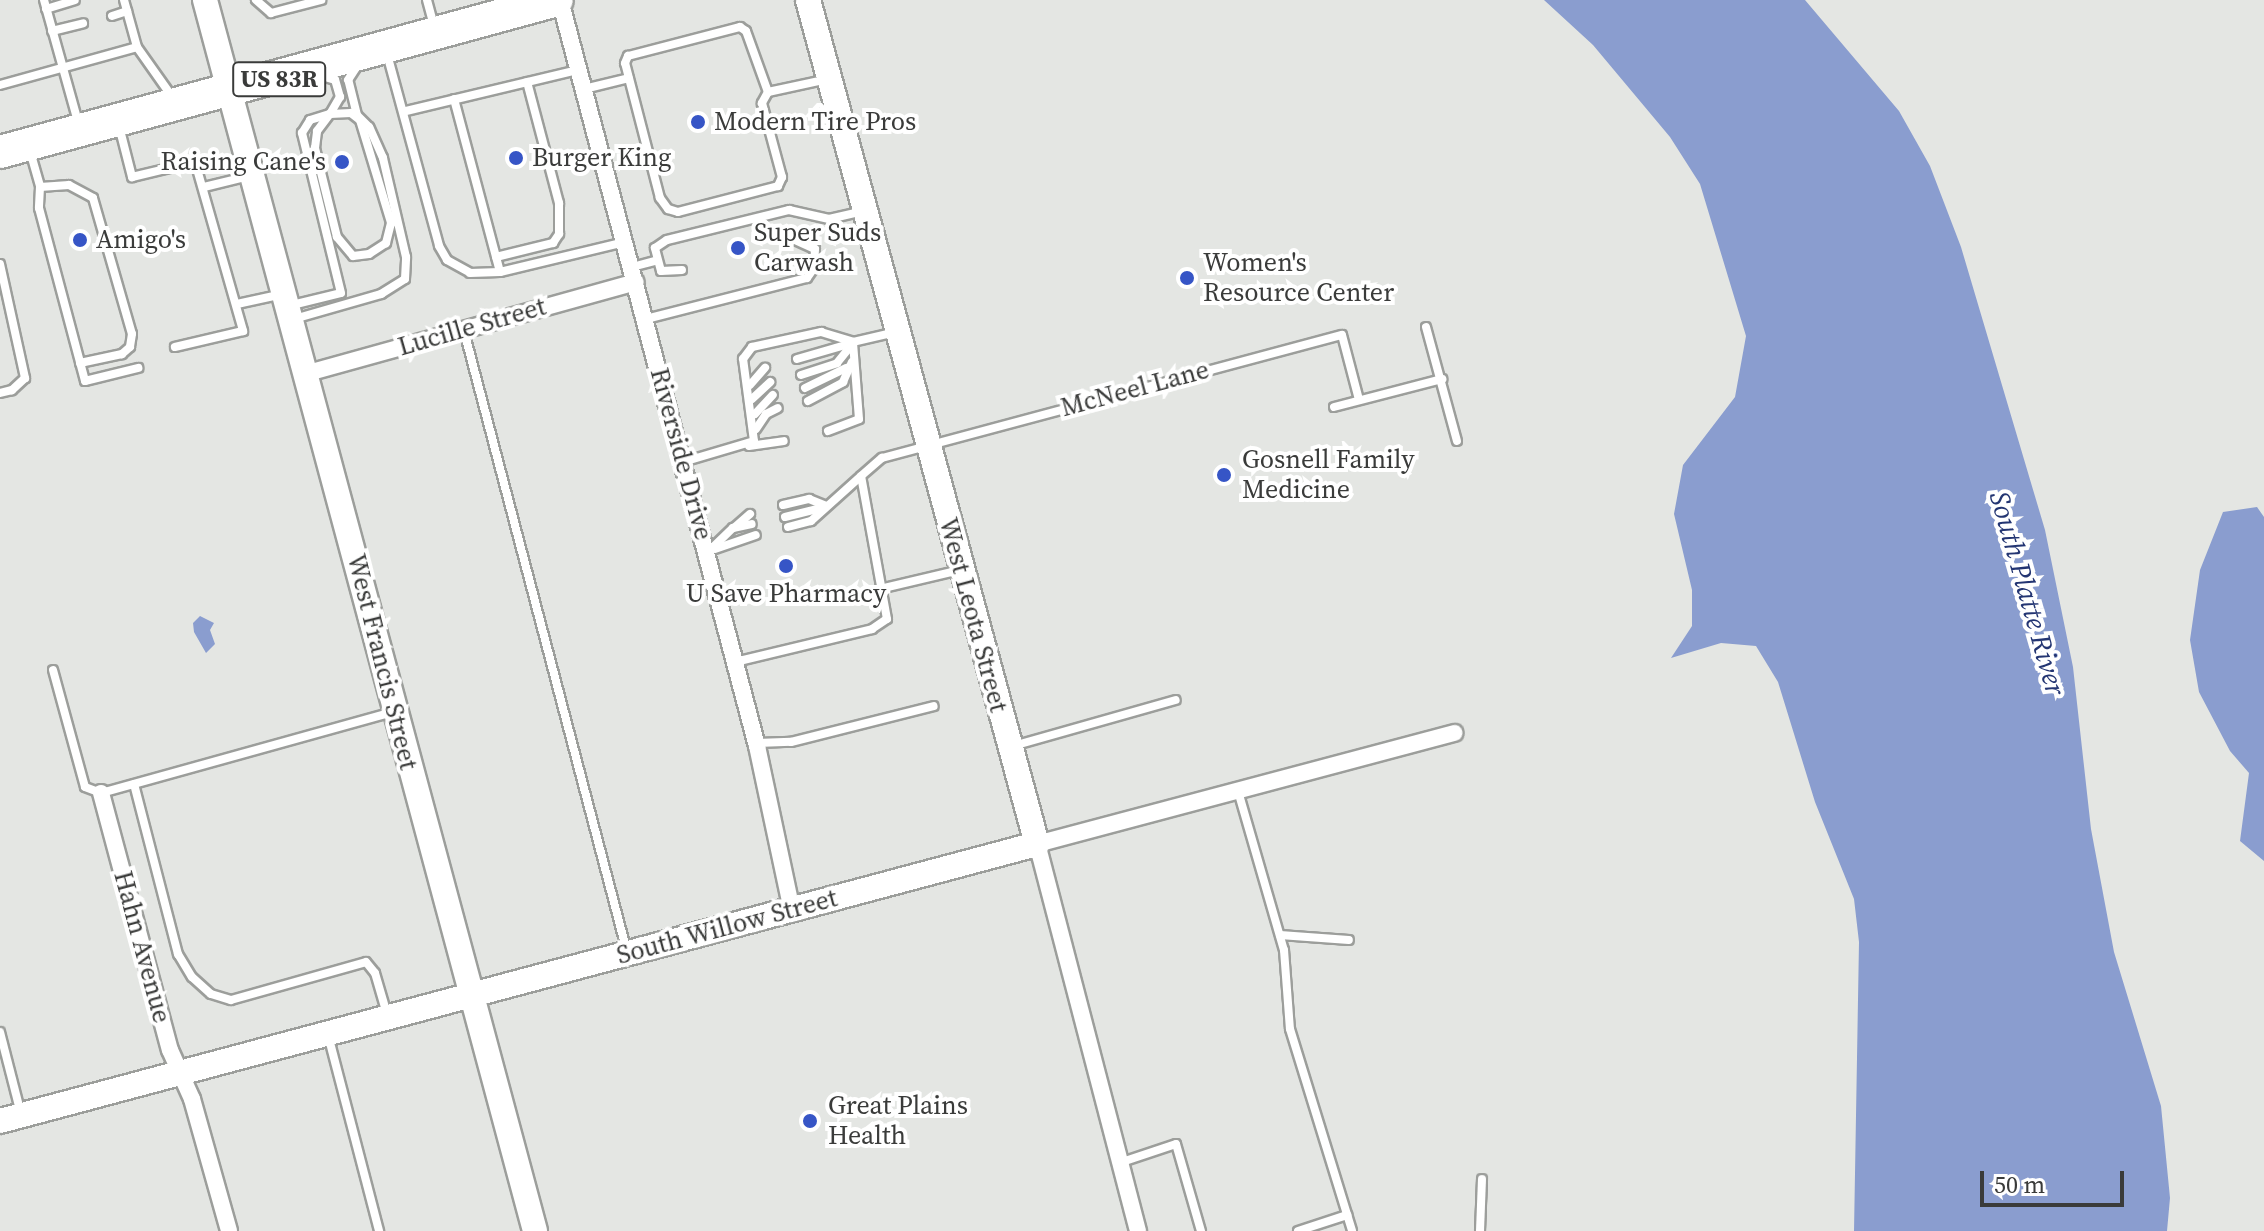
<!DOCTYPE html>
<style>
body{margin:0}
#map{position:relative;width:2264px;height:1231px;overflow:hidden;background:#e4e6e3;font-family:"Source Serif 4",serif}
div>[style]{position:absolute}
.water>*{inset:0;background:#8a9dcf}
.roads{filter:drop-shadow(2px 0 #9c9e9b) drop-shadow(-2px 0 #9c9e9b) drop-shadow(0 2px #9c9e9b) drop-shadow(0 -2px #9c9e9b)}
.lane>*{height:8px;margin:-4px;padding:0 4px;transform-origin:4px;border-radius:4px;background:#fff}
.street>*{height:16px;margin:-8px;padding:0 8px;transform-origin:8px;border-radius:8px;background:#fff}
.secondary>*{height:24px;margin:-12px;padding:0 12px;transform-origin:12px;border-radius:12px;background:#fff}
.highway>*{height:32px;margin:-16px;padding:0 16px;transform-origin:16px;border-radius:16px;background:#fff}
.dots>*{width:22px;height:22px;translate:-50% -50%;box-sizing:border-box;border:4px solid #fff;border-radius:50%}
span{translate:-50% -50%;white-space:nowrap;text-align:center;line-height:1.15;-webkit-text-stroke:8px #fff;paint-order:stroke}
.shield-label span{padding:2px 6px;background:#fff;border:2px solid;border-radius:6px;-webkit-text-stroke-width:0}
.shield-label{font-size:24px;color:#3a3b3a;font-weight:700}
.poi-label{font-size:26px;color:#3a3b3a}
.left{translate:0 -50%;text-align:left}
.right{translate:-100% -50%;text-align:right}
.street-label{font-size:26px;color:#3a3b3a}
.water-label{font-size:28px;color:#233572;font-style:italic}
.scale{position:absolute;left:1980px;top:1171px;width:144px;height:36px;box-sizing:border-box;border:4px solid #3a3b3a;border-top:0;padding-left:10px;font-size:24px;line-height:28px;white-space:nowrap;color:#3a3b3a;-webkit-text-stroke:6px #fff;paint-order:stroke}
</style>
<div id="map">
<div class="water">
<div style="clip-path:polygon(1544px 0,1805px 0,1899px 111px,1930px 166px,1961px 247px,2045px 530px,2073px 667px,2091px 829px,2114px 952px,2161px 1106px,2170px 1198px,2167px 1231px,1854px 1231px,1859px 942px,1854px 899px,1815px 802px,1778px 682px,1756px 646px,1721px 643px,1671px 658px,1692px 626px,1692px 590px,1674px 514px,1683px 465px,1735px 397px,1746px 336px,1700px 184px,1670px 137px,1593px 45px)"></div>
<div style="clip-path:polygon(2257px 507px,2264px 517px,2264px 861px,2240px 841px,2249px 773px,2230px 751px,2199px 692px,2190px 640px,2200px 570px,2223px 512px)"></div>
<div style="clip-path:polygon(200px 616px,214px 623px,210px 630px,215px 644px,206px 653px,194px 632px,193px 623px)"></div>
</div>
<div class="roads">
<div class="lane">
<div style="left:44px;top:0;width:130px;rotate:74.4deg"></div>
<div style="left:124px;top:0;width:49px;rotate:74.5deg"></div>
<div style="left:137px;top:47px;width:62px;rotate:54.8deg"></div>
<div style="left:256px;top:0;width:20px;rotate:41deg"></div>
<div style="left:271px;top:13px;width:52px;rotate:-14.6deg"></div>
<div style="left:427px;top:0;width:27px;rotate:75deg"></div>
<div style="left:46px;top:9px;width:30px;rotate:-17deg"></div>
<div style="left:112px;top:16px;width:16px;rotate:-18deg"></div>
<div style="left:52px;top:31px;width:32px;rotate:-14deg"></div>
<div style="left:387px;top:54px;width:199px;rotate:74.8deg"></div>
<div style="left:439px;top:246px;width:16px;rotate:60deg"></div>
<div style="left:447px;top:260px;width:26px;rotate:29deg"></div>
<div style="left:470px;top:273px;width:30px;rotate:-2deg"></div>
<div style="left:500px;top:272px;width:129px;rotate:-13.5deg"></div>
<div style="left:0;top:85px;width:142px;rotate:-15.5deg"></div>
<div style="left:584px;top:89px;width:46px;rotate:-13.7deg"></div>
<div style="left:768px;top:92px;width:13px;rotate:119deg"></div>
<div style="left:762px;top:103px;width:77px;rotate:74.9deg"></div>
<div style="left:782px;top:177px;width:10px;rotate:114deg"></div>
<div style="left:778px;top:186px;width:103px;rotate:165.4deg"></div>
<div style="left:678px;top:212px;width:10px;rotate:-163deg"></div>
<div style="left:668px;top:209px;width:14px;rotate:-126deg"></div>
<div style="left:660px;top:198px;width:139px;rotate:-104.5deg"></div>
<div style="left:625px;top:63px;width:8px;rotate:-67deg"></div>
<div style="left:628px;top:56px;width:116px;rotate:-14.5deg"></div>
<div style="left:740px;top:27px;width:7px;rotate:34deg"></div>
<div style="left:746px;top:31px;width:65px;rotate:70.2deg"></div>
<div style="left:768px;top:92px;width:61px;rotate:-12.2deg"></div>
<div style="left:454px;top:99px;width:179px;rotate:75.1deg"></div>
<div style="left:406px;top:111px;width:177px;rotate:-13.4deg"></div>
<div style="left:351px;top:113px;width:11px;rotate:38deg"></div>
<div style="left:360px;top:120px;width:108px;rotate:73.2deg"></div>
<div style="left:391px;top:223px;width:21px;rotate:104deg"></div>
<div style="left:386px;top:243px;width:20px;rotate:147deg"></div>
<div style="left:369px;top:254px;width:16px;rotate:173deg"></div>
<div style="left:353px;top:256px;width:25px;rotate:-130deg"></div>
<div style="left:337px;top:237px;width:92px;rotate:-103.9deg"></div>
<div style="left:315px;top:148px;width:17px;rotate:-83deg"></div>
<div style="left:317px;top:131px;width:21px;rotate:-53deg"></div>
<div style="left:330px;top:114px;width:21px;rotate:-3deg"></div>
<div style="left:119px;top:126px;width:53px;rotate:75.7deg"></div>
<div style="left:132px;top:177px;width:65px;rotate:-13.4deg"></div>
<div style="left:195px;top:162px;width:176px;rotate:74.1deg"></div>
<div style="left:243px;top:331px;width:70px;rotate:166.8deg"></div>
<div style="left:30px;top:151px;width:37px;rotate:74deg"></div>
<div style="left:40px;top:187px;width:21px;rotate:93deg"></div>
<div style="left:39px;top:208px;width:179px;rotate:75.1deg"></div>
<div style="left:85px;top:381px;width:55px;rotate:-13.8deg"></div>
<div style="left:40px;top:187px;width:29px;rotate:-4deg"></div>
<div style="left:69px;top:185px;width:27px;rotate:28deg"></div>
<div style="left:93px;top:198px;width:141px;rotate:74deg"></div>
<div style="left:132px;top:334px;width:13px;rotate:99deg"></div>
<div style="left:130px;top:347px;width:11px;rotate:139deg"></div>
<div style="left:122px;top:354px;width:43px;rotate:167.9deg"></div>
<div style="left:204px;top:187px;width:46px;rotate:-13.7deg"></div>
<div style="left:496px;top:257px;width:59px;rotate:-13.8deg"></div>
<div style="left:553px;top:243px;width:11px;rotate:-56deg"></div>
<div style="left:559px;top:234px;width:31px;rotate:-90deg"></div>
<div style="left:559px;top:203px;width:125px;rotate:-104.8deg"></div>
<div style="left:0;top:264px;width:117px;rotate:77.6deg"></div>
<div style="left:25px;top:378px;width:18px;rotate:137deg"></div>
<div style="left:12px;top:390px;width:12px;rotate:166deg"></div>
<div style="left:632px;top:267px;width:23px;rotate:-15deg"></div>
<div style="left:682px;top:270px;width:21px;rotate:177deg"></div>
<div style="left:661px;top:271px;width:24px;rotate:-105deg"></div>
<div style="left:655px;top:248px;width:14px;rotate:-34deg"></div>
<div style="left:667px;top:240px;width:126px;rotate:-13.8deg"></div>
<div style="left:789px;top:210px;width:41px;rotate:12.7deg"></div>
<div style="left:829px;top:219px;width:35px;rotate:-13deg"></div>
<div style="left:237px;top:304px;width:47px;rotate:-12.3deg"></div>
<div style="left:292px;top:305px;width:50px;rotate:-13.8deg"></div>
<div style="left:341px;top:293px;width:165px;rotate:-103.7deg"></div>
<div style="left:302px;top:133px;width:15px;rotate:-58deg"></div>
<div style="left:310px;top:120px;width:21px;rotate:-17deg"></div>
<div style="left:330px;top:114px;width:20px;rotate:-60deg"></div>
<div style="left:340px;top:97px;width:18px;rotate:-106deg"></div>
<div style="left:335px;top:80px;width:14px;rotate:-163deg"></div>
<div style="left:294px;top:319px;width:91px;rotate:-16deg"></div>
<div style="left:381px;top:294px;width:28px;rotate:-32deg"></div>
<div style="left:405px;top:279px;width:22px;rotate:-87deg"></div>
<div style="left:406px;top:257px;width:102px;rotate:-103.1deg"></div>
<div style="left:383px;top:158px;width:34px;rotate:-114deg"></div>
<div style="left:369px;top:127px;width:17px;rotate:-135deg"></div>
<div style="left:357px;top:115px;width:36px;rotate:-104deg"></div>
<div style="left:348px;top:80px;width:17px;rotate:-57deg"></div>
<div style="left:646px;top:319px;width:166px;rotate:-14.3deg"></div>
<div style="left:807px;top:278px;width:12px;rotate:-55deg"></div>
<div style="left:814px;top:268px;width:19px;rotate:-87deg"></div>
<div style="left:815px;top:249px;width:20px;rotate:-156deg"></div>
<div style="left:1426px;top:327px;width:118px;rotate:74.8deg"></div>
<div style="left:464px;top:331px;width:642px;rotate:75.29deg"></div>
<div style="left:797px;top:359px;width:54px;rotate:-16.1deg"></div>
<div style="left:801px;top:375px;width:38px;rotate:-18deg"></div>
<div style="left:837px;top:363px;width:26px;rotate:-51deg"></div>
<div style="left:750px;top:385px;width:23px;rotate:-49deg"></div>
<div style="left:805px;top:388px;width:46px;rotate:-26deg"></div>
<div style="left:752px;top:399px;width:25px;rotate:-43deg"></div>
<div style="left:808px;top:401px;width:40px;rotate:-28deg"></div>
<div style="left:843px;top:382px;width:22px;rotate:-66deg"></div>
<div style="left:1334px;top:407px;width:112px;rotate:-14.5deg"></div>
<div style="left:755px;top:414px;width:26px;rotate:-47deg"></div>
<div style="left:756px;top:429px;width:18px;rotate:-56deg"></div>
<div style="left:766px;top:414px;width:13px;rotate:-27deg"></div>
<div style="left:828px;top:431px;width:33px;rotate:-21deg"></div>
<div style="left:859px;top:419px;width:77px;rotate:-94.5deg"></div>
<div style="left:749px;top:446px;width:35px;rotate:-8deg"></div>
<div style="left:683px;top:462px;width:74px;rotate:-16.5deg"></div>
<div style="left:754px;top:441px;width:83px;rotate:-97.6deg"></div>
<div style="left:743px;top:359px;width:15px;rotate:-53deg"></div>
<div style="left:752px;top:347px;width:71px;rotate:-12.3deg"></div>
<div style="left:821px;top:332px;width:34px;rotate:17deg"></div>
<div style="left:853px;top:342px;width:44px;rotate:-13.1deg"></div>
<div style="left:783px;top:505px;width:27px;rotate:-13deg"></div>
<div style="left:809px;top:499px;width:18px;rotate:22deg"></div>
<div style="left:785px;top:517px;width:41px;rotate:-14deg"></div>
<div style="left:735px;top:527px;width:20px;rotate:-41deg"></div>
<div style="left:788px;top:527px;width:24px;rotate:-15deg"></div>
<div style="left:811px;top:521px;width:67px;rotate:-42deg"></div>
<div style="left:715px;top:549px;width:43px;rotate:-18.9deg"></div>
<div style="left:707px;top:553px;width:36px;rotate:-44deg"></div>
<div style="left:733px;top:528px;width:19px;rotate:-12deg"></div>
<div style="left:884px;top:588px;width:78px;rotate:-13.3deg"></div>
<div style="left:735px;top:662px;width:141px;rotate:-13.5deg"></div>
<div style="left:872px;top:629px;width:18px;rotate:-34deg"></div>
<div style="left:887px;top:619px;width:145px;rotate:-100.3deg"></div>
<div style="left:861px;top:476px;width:28px;rotate:-41deg"></div>
<div style="left:882px;top:458px;width:476px;rotate:-15deg"></div>
<div style="left:1342px;top:335px;width:67px;rotate:75.3deg"></div>
<div style="left:53px;top:670px;width:121px;rotate:74.7deg"></div>
<div style="left:85px;top:787px;width:17px;rotate:21deg"></div>
<div style="left:101px;top:793px;width:303px;rotate:-15.5deg"></div>
<div style="left:757px;top:743px;width:34px;rotate:-2deg"></div>
<div style="left:791px;top:742px;width:147px;rotate:-14.1deg"></div>
<div style="left:1013px;top:746px;width:169px;rotate:-15.8deg"></div>
<div style="left:134px;top:784px;width:176px;rotate:75.5deg"></div>
<div style="left:178px;top:954px;width:27px;rotate:59deg"></div>
<div style="left:192px;top:977px;width:25px;rotate:42deg"></div>
<div style="left:211px;top:994px;width:21px;rotate:17deg"></div>
<div style="left:231px;top:1000px;width:140px;rotate:-15.7deg"></div>
<div style="left:366px;top:962px;width:14px;rotate:51deg"></div>
<div style="left:375px;top:973px;width:43px;rotate:73.7deg"></div>
<div style="left:1238px;top:791px;width:166px;rotate:73.9deg"></div>
<div style="left:1284px;top:950px;width:79px;rotate:85.7deg"></div>
<div style="left:1290px;top:1029px;width:211px;rotate:72.9deg"></div>
<div style="left:1280px;top:935px;width:69px;rotate:4.1deg"></div>
<div style="left:0;top:1032px;width:85px;rotate:75.6deg"></div>
<div style="left:328px;top:1035px;width:203px;rotate:75.4deg"></div>
<div style="left:1119px;top:1163px;width:60px;rotate:-18.4deg"></div>
<div style="left:1176px;top:1144px;width:91px;rotate:74deg"></div>
<div style="left:1298px;top:1231px;width:52px;rotate:-18.1deg"></div>
<div style="left:1480px;top:1231px;width:52px;rotate:-87.8deg"></div>
</div>
<div class="street">
<div style="left:560px;top:0;width:772px;rotate:75.21deg"></div>
<div style="left:757px;top:746px;width:168px;rotate:78deg"></div>
<div style="left:308px;top:373px;width:340px;rotate:-15.5deg"></div>
<div style="left:101px;top:793px;width:266px;rotate:75deg"></div>
<div style="left:170px;top:1050px;width:54px;rotate:65.8deg"></div>
<div style="left:192px;top:1099px;width:137px;rotate:74.3deg"></div>
<div style="left:1138px;top:1231px;width:400px;rotate:-104.6deg"></div>
<div style="left:1037px;top:844px;width:432px;rotate:-14.9deg"></div>
</div>
<div class="secondary">
<div style="left:205px;top:0;width:1274px;rotate:74.99deg"></div>
<div style="left:0;top:1121px;width:1073px;rotate:-14.96deg"></div>
<div style="left:1037px;top:844px;width:875px;rotate:-105.18deg"></div>
</div>
<div class="highway">
<div style="left:0;top:152px;width:577px;rotate:-15.26deg"></div>
</div>
</div>
<div class="dots">
<div style="left:698px;top:122px;background:#3655c6"></div>
<div style="left:516px;top:158px;background:#3655c6"></div>
<div style="left:342px;top:162px;background:#3655c6"></div>
<div style="left:80px;top:240px;background:#3655c6"></div>
<div style="left:738px;top:248px;background:#3655c6"></div>
<div style="left:1187px;top:278px;background:#3655c6"></div>
<div style="left:1224px;top:475px;background:#3655c6"></div>
<div style="left:786px;top:566px;background:#3655c6"></div>
<div style="left:810px;top:1121px;background:#3655c6"></div>
</div>
<div class="shield-label">
<span style="left:279px;top:79px">US 83R</span>
</div>
<div class="poi-label">
<span class="left" style="left:714px;top:122px">Modern Tire Pros</span>
<span class="left" style="left:532px;top:158px">Burger King</span>
<span class="right" style="left:326px;top:162px">Raising Cane's</span>
<span class="left" style="left:754px;top:248px">Super Suds<br>Carwash</span>
<span class="left" style="left:96px;top:240px">Amigo's</span>
<span class="left" style="left:1203px;top:278px">Women's<br>Resource Center</span>
<span class="left" style="left:1242px;top:475px">Gosnell Family<br>Medicine</span>
<span style="left:786px;top:594px">U Save Pharmacy</span>
<span class="left" style="left:828px;top:1121px">Great Plains<br>Health</span>
</div>
<div class="street-label">
<span style="left:472px;top:327px;rotate:-16deg">Lucille Street</span>
<span style="left:1135px;top:389px;rotate:-15deg">McNeel Lane</span>
<span style="left:681px;top:454px;rotate:75deg">Riverside Drive</span>
<span style="left:973px;top:615px;rotate:75deg">West Leota Street</span>
<span style="left:382px;top:662px;rotate:76deg">West Francis Street</span>
<span style="left:727px;top:927px;rotate:-15deg">South Willow Street</span>
<span style="left:142px;top:947px;rotate:75deg">Hahn Avenue</span>
</div>
<div class="water-label">
<span style="left:2028px;top:593px;rotate:74deg">South Platte River</span>
</div>
<div class="scale">50 m</div>
</div>
